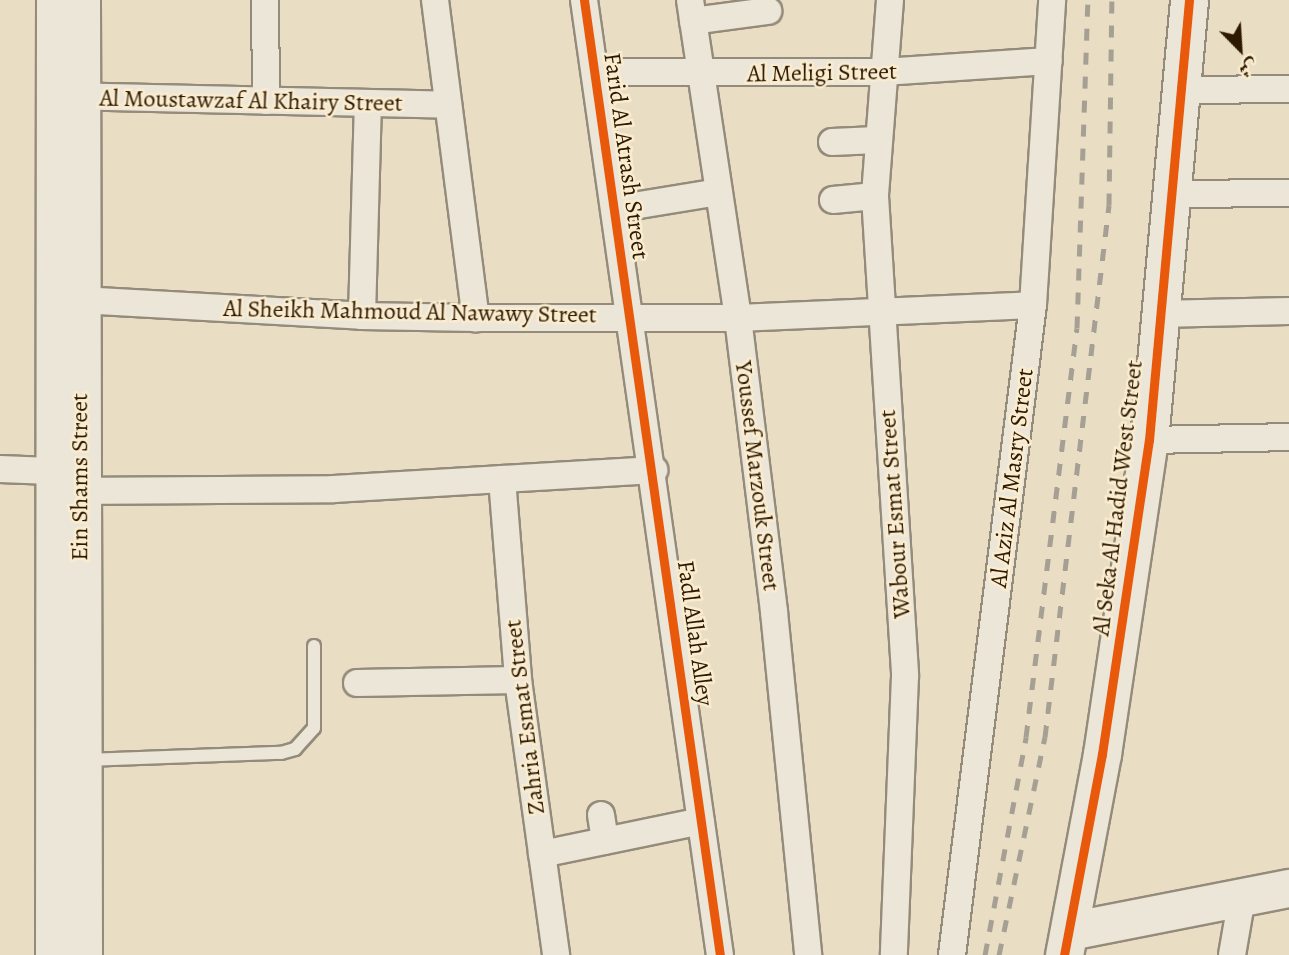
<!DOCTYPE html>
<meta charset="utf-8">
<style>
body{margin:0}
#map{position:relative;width:1289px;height:955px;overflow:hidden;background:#e9ddc4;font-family:Alegreya,Amiri,serif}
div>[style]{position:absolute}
.roads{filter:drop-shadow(2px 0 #948b7a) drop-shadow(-2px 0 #948b7a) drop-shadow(0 2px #948b7a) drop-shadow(0 -2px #948b7a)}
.lane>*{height:12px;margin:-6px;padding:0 6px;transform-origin:6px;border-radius:6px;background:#ece6d9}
.street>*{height:26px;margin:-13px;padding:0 13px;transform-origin:13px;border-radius:13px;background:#ece6d9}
.secondary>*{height:37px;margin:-18.5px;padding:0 18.5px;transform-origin:18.5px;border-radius:18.5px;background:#ece6d9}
.rail>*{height:5px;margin-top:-2.5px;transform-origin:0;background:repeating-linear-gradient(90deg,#a69f93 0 12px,transparent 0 24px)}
.cycleway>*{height:9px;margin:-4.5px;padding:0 4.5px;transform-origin:4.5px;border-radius:4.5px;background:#e8590c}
span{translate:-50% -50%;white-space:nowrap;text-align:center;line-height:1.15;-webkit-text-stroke:5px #faeccf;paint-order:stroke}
.street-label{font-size:24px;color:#2d1800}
.north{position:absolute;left:1205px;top:14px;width:70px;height:70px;-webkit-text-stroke:5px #faeccf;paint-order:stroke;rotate:156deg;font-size:19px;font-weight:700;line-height:28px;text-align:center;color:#2d1800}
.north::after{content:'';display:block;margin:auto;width:24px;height:32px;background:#2d1800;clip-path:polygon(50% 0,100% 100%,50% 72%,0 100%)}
</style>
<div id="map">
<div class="roads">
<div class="lane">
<div style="left:86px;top:760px;width:195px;rotate:-2.1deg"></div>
<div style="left:281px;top:753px;width:15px;rotate:-16deg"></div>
<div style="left:295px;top:749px;width:28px;rotate:-48deg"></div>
<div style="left:314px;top:728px;width:82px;rotate:-90deg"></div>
</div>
<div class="street">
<div style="left:265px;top:0;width:101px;rotate:89.4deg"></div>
<div style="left:435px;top:0;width:321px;rotate:82.7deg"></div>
<div style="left:584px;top:0;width:965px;rotate:81.9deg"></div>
<div style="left:690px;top:0;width:322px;rotate:81.4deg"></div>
<div style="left:738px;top:318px;width:296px;rotate:83deg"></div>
<div style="left:774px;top:612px;width:345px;rotate:84.3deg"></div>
<div style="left:890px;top:0;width:197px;rotate:94.4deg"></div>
<div style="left:875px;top:196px;width:481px;rotate:86.4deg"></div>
<div style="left:905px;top:676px;width:279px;rotate:92.3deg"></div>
<div style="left:693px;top:21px;width:76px;rotate:-7.6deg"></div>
<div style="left:595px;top:72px;width:288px"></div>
<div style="left:883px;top:72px;width:166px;rotate:-3.8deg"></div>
<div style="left:1182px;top:90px;width:107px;rotate:-0.5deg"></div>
<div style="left:66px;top:96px;width:382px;rotate:1.3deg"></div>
<div style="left:832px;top:142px;width:45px;rotate:-2.5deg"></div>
<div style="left:1174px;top:194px;width:115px;rotate:-0.5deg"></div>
<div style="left:833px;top:200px;width:42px;rotate:-5.4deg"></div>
<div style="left:615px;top:209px;width:105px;rotate:-9.3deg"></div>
<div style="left:80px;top:300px;width:282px;rotate:3.2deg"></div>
<div style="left:362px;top:316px;width:114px;rotate:1deg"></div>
<div style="left:476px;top:318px;width:262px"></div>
<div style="left:738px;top:318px;width:295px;rotate:-2.5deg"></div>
<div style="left:1158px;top:314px;width:131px;rotate:-1.3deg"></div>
<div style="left:362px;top:316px;width:212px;rotate:-88.4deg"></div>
<div style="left:1149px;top:440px;width:140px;rotate:-1.2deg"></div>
<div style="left:0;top:469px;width:51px;rotate:2.2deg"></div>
<div style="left:502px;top:479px;width:202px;rotate:85.4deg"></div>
<div style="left:518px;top:680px;width:278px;rotate:82.1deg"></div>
<div style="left:67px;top:491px;width:267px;rotate:-0.4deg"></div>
<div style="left:334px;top:489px;width:321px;rotate:-3.4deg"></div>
<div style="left:357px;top:683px;width:161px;rotate:-1.1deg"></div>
<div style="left:601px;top:815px;width:26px;rotate:81deg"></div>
<div style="left:542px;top:854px;width:162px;rotate:-11.7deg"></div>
<div style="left:952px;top:955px;width:655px;rotate:-82.9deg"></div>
<div style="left:1033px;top:305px;width:306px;rotate:-86.4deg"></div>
<div style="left:1232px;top:955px;width:59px;rotate:-80.2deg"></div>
</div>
<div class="secondary">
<div style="left:81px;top:0;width:955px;rotate:89.88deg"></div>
<div style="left:1069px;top:931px;width:224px;rotate:-11.1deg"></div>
<div style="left:54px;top:955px;width:955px;rotate:-89.94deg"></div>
<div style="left:1064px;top:955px;width:205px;rotate:-79.3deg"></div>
<div style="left:1102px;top:754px;width:317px;rotate:-81.5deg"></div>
<div style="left:1149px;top:440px;width:442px;rotate:-84.8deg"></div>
</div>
</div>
<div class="rail">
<div style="left:985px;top:955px;width:222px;rotate:-79.3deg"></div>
<div style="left:1026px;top:737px;width:412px;rotate:-82.9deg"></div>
<div style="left:1077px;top:328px;width:328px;rotate:-88.1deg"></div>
<div style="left:999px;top:955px;width:223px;rotate:-78.1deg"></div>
<div style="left:1045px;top:737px;width:536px;rotate:-83.14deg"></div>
<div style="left:1109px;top:205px;width:205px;rotate:-89.2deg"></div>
</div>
<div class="cycleway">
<div style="left:584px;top:0;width:965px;rotate:81.9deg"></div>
<div style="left:1064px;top:955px;width:205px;rotate:-79.3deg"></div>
<div style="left:1102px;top:754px;width:317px;rotate:-81.5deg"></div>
<div style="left:1149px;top:440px;width:442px;rotate:-84.8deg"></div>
</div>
<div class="street-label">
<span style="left:822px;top:73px;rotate:-1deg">Al Meligi Street</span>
<span style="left:251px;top:101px;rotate:1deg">Al Moustawzaf Al Khairy Street</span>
<span style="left:626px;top:156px;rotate:82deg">Farid Al Atrash Street</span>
<span style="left:410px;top:312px;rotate:1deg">Al Sheikh Mahmoud Al Nawawy Street</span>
<span style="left:757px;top:476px;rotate:83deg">Youssef Marzouk Street</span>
<span style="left:80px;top:477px;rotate:-90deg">Ein Shams Street</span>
<span style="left:1012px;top:478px;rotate:-83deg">Al Aziz Al Masry Street</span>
<span style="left:1118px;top:498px;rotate:-83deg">Al Seka Al Hadid West Street</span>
<span style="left:895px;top:514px;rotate:-94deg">Wabour Esmat Street</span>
<span style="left:695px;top:633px;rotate:82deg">Fadl Allah Alley</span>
<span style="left:525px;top:717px;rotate:-97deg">Zahria Esmat Street</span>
</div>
<div class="north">ش</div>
</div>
